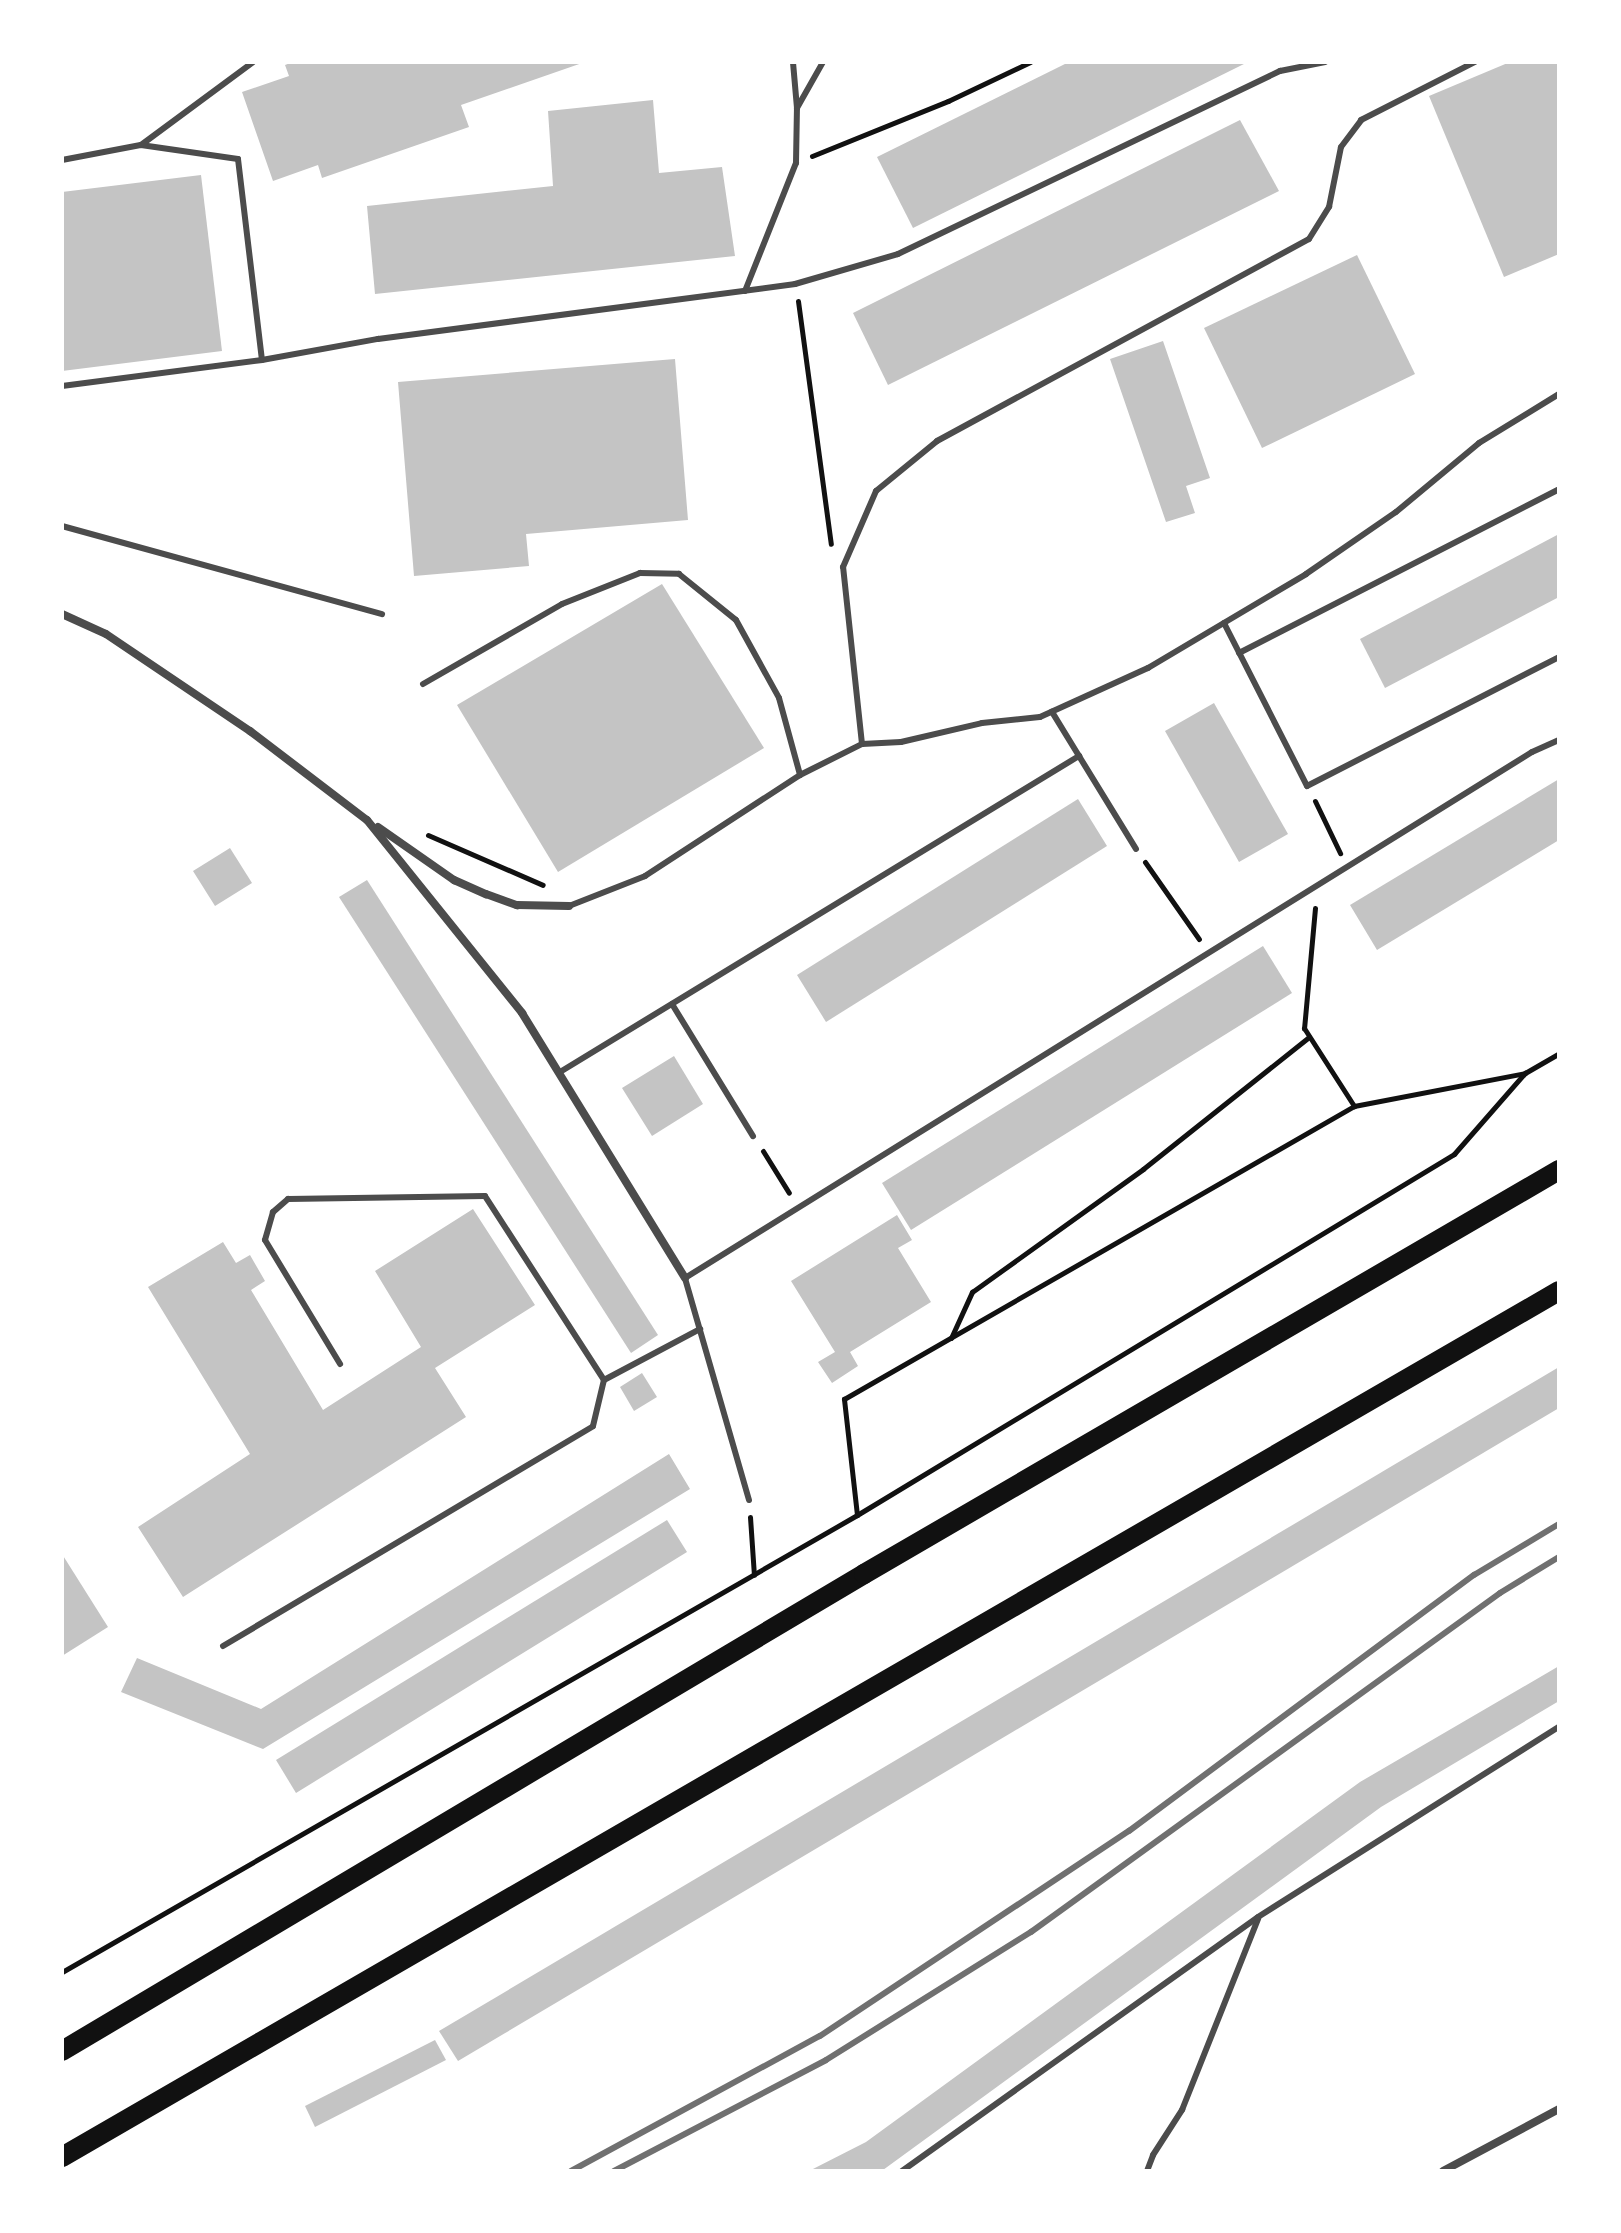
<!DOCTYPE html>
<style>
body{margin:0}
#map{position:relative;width:1621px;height:2233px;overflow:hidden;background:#fff;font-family:Manrope,sans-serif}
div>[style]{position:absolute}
.building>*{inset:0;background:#c4c4c4}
.path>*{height:5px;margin:-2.5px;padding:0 2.5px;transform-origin:2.5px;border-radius:2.5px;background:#111}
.service>*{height:6px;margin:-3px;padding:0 3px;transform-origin:3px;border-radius:3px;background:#4c4c4c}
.minor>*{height:8px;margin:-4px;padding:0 4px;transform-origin:4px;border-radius:4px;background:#4c4c4c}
.primary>*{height:20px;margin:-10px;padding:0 10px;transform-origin:10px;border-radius:10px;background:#111}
.rail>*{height:6px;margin:-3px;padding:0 3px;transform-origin:3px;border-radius:3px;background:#707070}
span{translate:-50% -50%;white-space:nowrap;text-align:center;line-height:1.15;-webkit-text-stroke:7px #fff;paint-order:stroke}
.frame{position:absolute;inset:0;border:64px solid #fff;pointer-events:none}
</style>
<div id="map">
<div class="building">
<div style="clip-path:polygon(293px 62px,585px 62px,461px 105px,469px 127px,322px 178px,318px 165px,273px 181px,242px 92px,289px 76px,285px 65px)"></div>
<div style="clip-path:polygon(1069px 62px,1248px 62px,913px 228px,877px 157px)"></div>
<div style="clip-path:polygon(1510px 62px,1559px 62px,1559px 254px,1504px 277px,1429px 96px)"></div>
<div style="clip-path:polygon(653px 100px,659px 173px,722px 167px,735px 256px,375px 294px,367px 206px,553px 186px,548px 111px)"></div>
<div style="clip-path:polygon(1240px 120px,1279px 191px,888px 385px,853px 313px)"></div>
<div style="clip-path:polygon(201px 175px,222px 351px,62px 371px,62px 192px)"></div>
<div style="clip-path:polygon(1357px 255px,1415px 374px,1262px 448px,1204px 328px)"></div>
<div style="clip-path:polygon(1163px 341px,1210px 478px,1186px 486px,1195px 513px,1166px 522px,1110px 359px)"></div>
<div style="clip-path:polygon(675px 359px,688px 520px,526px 534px,529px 566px,414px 576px,398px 382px)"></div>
<div style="clip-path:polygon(1559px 534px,1559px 597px,1385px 688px,1360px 639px)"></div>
<div style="clip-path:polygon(662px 584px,764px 748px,558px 872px,457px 705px)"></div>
<div style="clip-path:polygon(1214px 703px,1288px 834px,1239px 862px,1165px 731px)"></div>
<div style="clip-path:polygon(1559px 779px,1559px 840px,1377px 950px,1350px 905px)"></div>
<div style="clip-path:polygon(1078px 799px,1107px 846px,826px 1022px,797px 975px)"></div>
<div style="clip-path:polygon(230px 848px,252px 883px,215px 906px,193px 871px)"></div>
<div style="clip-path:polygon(367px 880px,658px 1335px,631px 1353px,339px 897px)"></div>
<div style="clip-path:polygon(1263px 946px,1292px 993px,911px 1230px,882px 1183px)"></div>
<div style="clip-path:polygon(674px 1056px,703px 1104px,652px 1136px,622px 1088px)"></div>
<div style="clip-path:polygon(473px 1209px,535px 1305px,435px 1368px,466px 1417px,183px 1597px,138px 1527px,250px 1454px,148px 1287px,223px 1242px,236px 1263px,250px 1255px,265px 1281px,251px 1290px,323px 1410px,421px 1347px,375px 1271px)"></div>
<div style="clip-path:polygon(897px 1215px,912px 1240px,898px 1248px,931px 1302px,850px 1352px,858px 1366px,832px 1383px,818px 1362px,835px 1352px,791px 1281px)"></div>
<div style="clip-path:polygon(1559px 1367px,1559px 1408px,458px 2061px,439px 2031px)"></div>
<div style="clip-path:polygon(642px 1373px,657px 1397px,634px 1411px,620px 1387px)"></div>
<div style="clip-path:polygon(669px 1454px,690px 1489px,263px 1749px,121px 1692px,137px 1658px,261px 1709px)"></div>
<div style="clip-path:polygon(667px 1520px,687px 1552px,296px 1793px,276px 1760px)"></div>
<div style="clip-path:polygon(62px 1554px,108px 1627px,62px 1656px)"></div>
<div style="clip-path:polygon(1559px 1666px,1559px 1701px,1381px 1807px,883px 2170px,809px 2171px,866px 2142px,1360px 1782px)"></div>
<div style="clip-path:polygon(435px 2040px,446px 2060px,315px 2127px,305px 2106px)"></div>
</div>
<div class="path">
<div style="left:812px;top:156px;width:147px;rotate:-22deg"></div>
<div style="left:948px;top:101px;width:91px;rotate:-25.4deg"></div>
<div style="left:798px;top:301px;width:245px;rotate:82.3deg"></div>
<div style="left:1315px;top:801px;width:58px;rotate:64.3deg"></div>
<div style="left:428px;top:835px;width:125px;rotate:23.5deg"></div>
<div style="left:1145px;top:862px;width:94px;rotate:55deg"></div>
<div style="left:1315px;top:908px;width:121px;rotate:95.2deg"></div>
<div style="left:1304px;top:1028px;width:93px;rotate:57.3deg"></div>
<div style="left:1354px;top:1106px;width:174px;rotate:-10.9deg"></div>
<div style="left:1525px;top:1073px;width:39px;rotate:-30deg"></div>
<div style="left:763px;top:1151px;width:49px;rotate:58.2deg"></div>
<div style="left:951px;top:1338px;width:51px;rotate:-65.5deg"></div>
<div style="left:972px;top:1292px;width:211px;rotate:-35.7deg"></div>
<div style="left:1143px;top:1169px;width:212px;rotate:-38.5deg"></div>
<div style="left:857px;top:1515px;width:117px;rotate:-96.4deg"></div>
<div style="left:844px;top:1399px;width:588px;rotate:-29.88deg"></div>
<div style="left:750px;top:1517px;width:58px;rotate:86.1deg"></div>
<div style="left:62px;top:1972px;width:917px;rotate:-29.89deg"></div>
<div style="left:857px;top:1515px;width:698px;rotate:-31.16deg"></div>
<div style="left:1454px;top:1154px;width:108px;rotate:-48.8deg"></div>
</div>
<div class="service">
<div style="left:797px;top:108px;width:53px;rotate:-60.5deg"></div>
<div style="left:141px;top:145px;width:98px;rotate:8.2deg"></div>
<div style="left:238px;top:159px;width:202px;rotate:83.2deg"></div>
<div style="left:62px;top:160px;width:80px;rotate:-10.8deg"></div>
<div style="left:141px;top:145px;width:139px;rotate:-36.5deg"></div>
<div style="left:745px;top:291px;width:138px;rotate:-68.3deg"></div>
<div style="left:796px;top:163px;width:55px;rotate:-89deg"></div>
<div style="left:797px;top:108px;width:46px;rotate:-95deg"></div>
<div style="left:62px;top:386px;width:202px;rotate:-7.4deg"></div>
<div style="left:262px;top:360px;width:118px;rotate:-10.3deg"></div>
<div style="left:378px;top:339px;width:421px;rotate:-7.5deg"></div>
<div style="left:795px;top:284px;width:107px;rotate:-16.2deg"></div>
<div style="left:898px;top:254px;width:424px;rotate:-25.6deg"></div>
<div style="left:1280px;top:71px;width:46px;rotate:-11.3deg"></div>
<div style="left:62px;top:526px;width:332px;rotate:15.4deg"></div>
<div style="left:1224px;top:623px;width:183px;rotate:63deg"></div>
<div style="left:1307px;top:786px;width:283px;rotate:-27.1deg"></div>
<div style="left:1239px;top:653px;width:360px;rotate:-27.1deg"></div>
<div style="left:423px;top:684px;width:160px;rotate:-29.9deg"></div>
<div style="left:562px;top:604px;width:84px;rotate:-21.7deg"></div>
<div style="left:640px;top:573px;width:39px;rotate:1deg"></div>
<div style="left:679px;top:574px;width:73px;rotate:38.9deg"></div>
<div style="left:736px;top:620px;width:89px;rotate:61.1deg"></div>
<div style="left:779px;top:698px;width:80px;rotate:74.7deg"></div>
<div style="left:862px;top:744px;width:178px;rotate:-96.1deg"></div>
<div style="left:843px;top:567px;width:83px;rotate:-66.5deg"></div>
<div style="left:876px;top:491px;width:79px;rotate:-39.3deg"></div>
<div style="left:937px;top:441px;width:423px;rotate:-28.5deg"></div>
<div style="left:1309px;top:239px;width:38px;rotate:-58deg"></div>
<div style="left:1329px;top:207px;width:61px;rotate:-78.7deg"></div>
<div style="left:1341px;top:147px;width:34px;rotate:-53deg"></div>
<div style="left:1361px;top:120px;width:128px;rotate:-27deg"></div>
<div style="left:1079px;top:756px;width:109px;rotate:58.5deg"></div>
<div style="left:569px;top:906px;width:82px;rotate:-21.5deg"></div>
<div style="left:645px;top:876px;width:185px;rotate:-33.1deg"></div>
<div style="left:800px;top:775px;width:69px;rotate:-26.6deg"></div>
<div style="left:862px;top:744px;width:39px;rotate:-3deg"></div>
<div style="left:901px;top:742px;width:83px;rotate:-13.2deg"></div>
<div style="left:982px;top:723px;width:58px;rotate:-5.9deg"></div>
<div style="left:1040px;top:717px;width:119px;rotate:-24.4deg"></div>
<div style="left:1148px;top:668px;width:184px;rotate:-30.7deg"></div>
<div style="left:1306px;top:574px;width:109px;rotate:-34.6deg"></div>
<div style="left:1396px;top:512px;width:108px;rotate:-39.7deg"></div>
<div style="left:1479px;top:443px;width:94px;rotate:-31.5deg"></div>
<div style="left:672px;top:1004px;width:155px;rotate:58.5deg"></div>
<div style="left:560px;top:1072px;width:608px;rotate:-31.34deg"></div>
<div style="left:1079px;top:756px;width:52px;rotate:-121.5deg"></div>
<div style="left:604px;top:1380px;width:109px;rotate:-28deg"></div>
<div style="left:749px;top:1500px;width:231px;rotate:-106.1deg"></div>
<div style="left:685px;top:1278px;width:997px;rotate:-31.84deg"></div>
<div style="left:1532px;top:752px;width:30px;rotate:-24deg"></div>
<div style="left:223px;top:1646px;width:430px;rotate:-30.7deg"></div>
<div style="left:593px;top:1426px;width:47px;rotate:-76.6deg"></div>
<div style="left:604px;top:1380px;width:219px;rotate:-122.9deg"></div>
<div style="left:485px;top:1196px;width:197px;rotate:179.1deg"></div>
<div style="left:288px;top:1199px;width:20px;rotate:139deg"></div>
<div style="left:273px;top:1212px;width:29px;rotate:106deg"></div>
<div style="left:265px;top:1240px;width:145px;rotate:58.8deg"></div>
<div style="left:902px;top:2171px;width:437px;rotate:-35.5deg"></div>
<div style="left:1258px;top:1917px;width:356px;rotate:-32.3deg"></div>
<div style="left:1147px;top:2171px;width:17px;rotate:-69deg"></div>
<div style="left:1153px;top:2155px;width:54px;rotate:-57.2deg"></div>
<div style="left:1182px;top:2110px;width:206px;rotate:-68.3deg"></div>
</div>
<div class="minor">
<div style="left:62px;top:614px;width:48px;rotate:24.4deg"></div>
<div style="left:106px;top:634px;width:174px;rotate:34deg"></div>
<div style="left:250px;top:731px;width:147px;rotate:37.3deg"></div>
<div style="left:367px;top:820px;width:248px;rotate:51.2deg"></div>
<div style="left:522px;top:1013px;width:311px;rotate:58.4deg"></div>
<div style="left:378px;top:827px;width:93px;rotate:34.9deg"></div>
<div style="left:454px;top:880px;width:35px;rotate:24deg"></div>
<div style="left:486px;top:894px;width:33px;rotate:20deg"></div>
<div style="left:517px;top:905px;width:52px;rotate:1.1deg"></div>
<div style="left:1443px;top:2171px;width:132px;rotate:-28.1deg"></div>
</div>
<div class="primary">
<div style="left:62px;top:2051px;width:933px;rotate:-30.74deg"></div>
<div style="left:864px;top:1574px;width:804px;rotate:-30.17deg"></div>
<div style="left:62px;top:2157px;width:1729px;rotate:-30.05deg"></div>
</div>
<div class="rail">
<div style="left:571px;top:2171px;width:283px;rotate:-28.5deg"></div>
<div style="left:820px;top:2036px;width:371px;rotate:-33.6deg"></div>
<div style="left:1129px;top:1831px;width:430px;rotate:-36.6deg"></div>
<div style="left:1474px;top:1575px;width:99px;rotate:-31deg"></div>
<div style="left:614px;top:2171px;width:239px;rotate:-27.6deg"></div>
<div style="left:826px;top:2060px;width:242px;rotate:-32deg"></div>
<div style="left:1031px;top:1932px;width:579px;rotate:-35.86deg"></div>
<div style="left:1500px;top:1593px;width:69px;rotate:-31.4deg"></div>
</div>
<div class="frame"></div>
</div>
